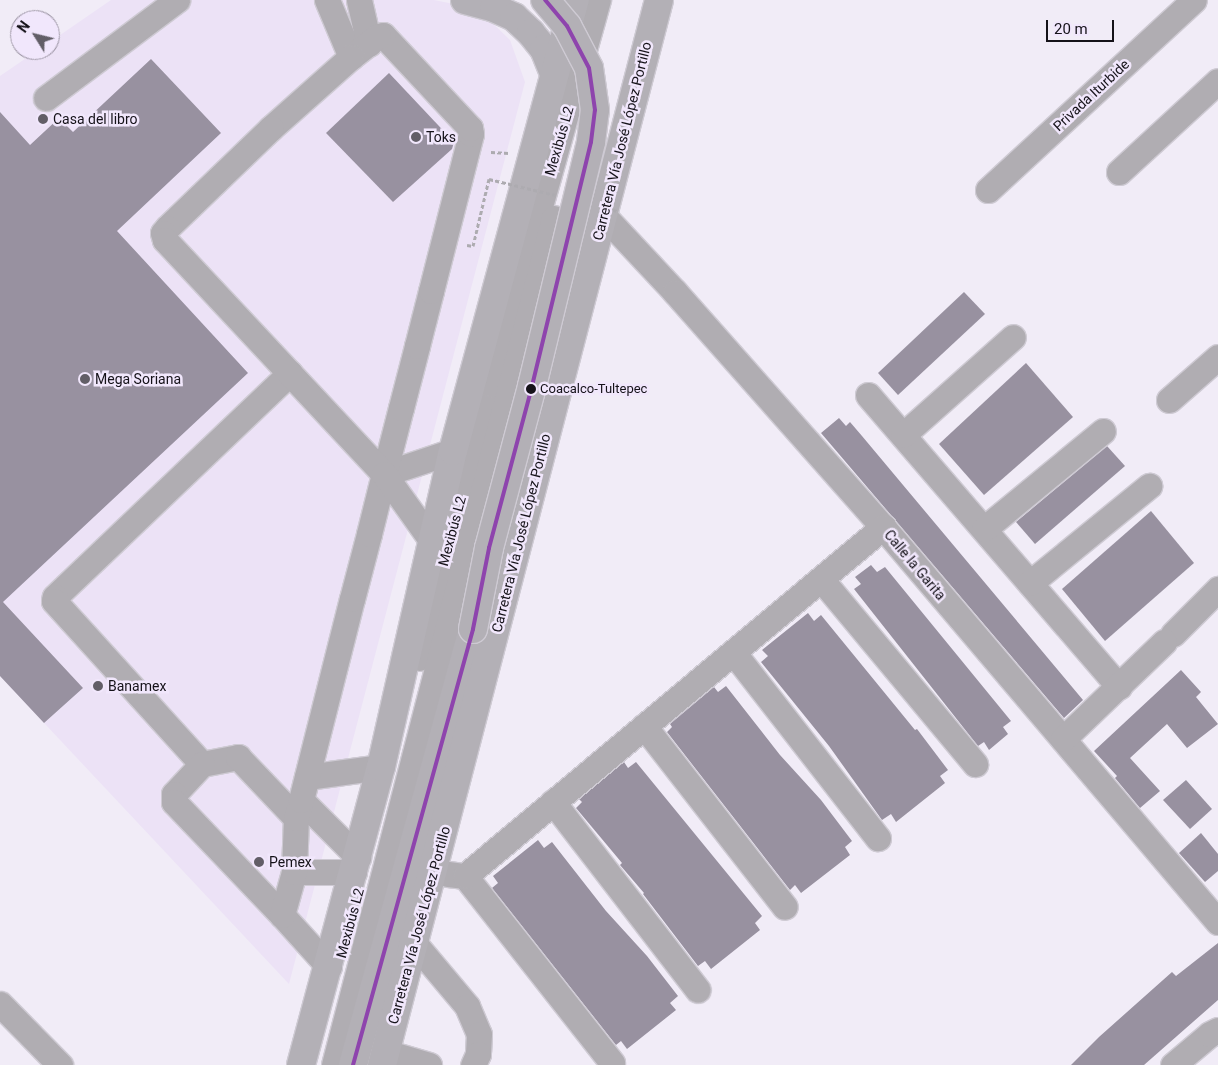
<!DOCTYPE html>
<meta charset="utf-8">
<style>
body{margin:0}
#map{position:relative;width:1218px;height:1065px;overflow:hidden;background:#f1ecf7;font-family:Roboto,sans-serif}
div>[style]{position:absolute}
.built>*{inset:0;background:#ece2f6}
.building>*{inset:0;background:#9891a0}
.path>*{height:3px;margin-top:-1.5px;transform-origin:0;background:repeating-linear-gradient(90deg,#adabb0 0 4px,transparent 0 6.5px)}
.roads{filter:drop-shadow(1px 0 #cecad3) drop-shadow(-1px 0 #cecad3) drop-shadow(0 1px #cecad3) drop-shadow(0 -1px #cecad3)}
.minor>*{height:25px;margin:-12.5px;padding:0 12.5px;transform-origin:12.5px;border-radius:12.5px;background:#b0adb2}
.major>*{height:28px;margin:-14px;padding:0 14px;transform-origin:14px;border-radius:14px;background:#b3b0b6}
.path-bridge>*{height:3px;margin-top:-1.5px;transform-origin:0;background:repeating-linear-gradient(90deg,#adabb0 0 4px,transparent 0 6.5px)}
.bridges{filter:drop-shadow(1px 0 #cecad3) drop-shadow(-1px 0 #cecad3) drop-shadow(0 1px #cecad3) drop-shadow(0 -1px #cecad3)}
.major-bridge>*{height:28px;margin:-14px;padding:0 14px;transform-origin:14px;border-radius:14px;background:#b3b0b6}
.bus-1>*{height:4px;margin:-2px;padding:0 2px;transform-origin:2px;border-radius:2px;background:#8e44ad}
.dots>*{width:14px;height:14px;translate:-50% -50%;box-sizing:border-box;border:2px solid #f1e7fc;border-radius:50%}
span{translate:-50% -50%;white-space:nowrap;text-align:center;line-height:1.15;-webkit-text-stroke:5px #f1e7fc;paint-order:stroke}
.bus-label{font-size:13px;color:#151219}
.left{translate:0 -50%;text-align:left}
.street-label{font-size:14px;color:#151219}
.poi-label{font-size:14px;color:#151219}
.north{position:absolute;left:10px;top:10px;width:50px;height:50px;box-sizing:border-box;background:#f1e7fc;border:1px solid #9992a1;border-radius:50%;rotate:306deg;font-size:14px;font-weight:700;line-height:20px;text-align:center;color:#151219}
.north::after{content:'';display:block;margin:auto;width:18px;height:22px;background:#625e67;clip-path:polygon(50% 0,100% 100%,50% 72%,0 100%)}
.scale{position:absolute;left:1046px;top:20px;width:68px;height:22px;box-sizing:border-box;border:2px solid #151219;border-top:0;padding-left:6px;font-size:15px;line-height:18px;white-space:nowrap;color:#151219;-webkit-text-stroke:4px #f1e7fc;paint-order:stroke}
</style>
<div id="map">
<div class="built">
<div style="clip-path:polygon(111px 0,434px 0,478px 9px,510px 40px,525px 82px,289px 984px,0 676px,0 76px,38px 50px,50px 50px,50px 42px)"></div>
</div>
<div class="building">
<div style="clip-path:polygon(151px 59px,221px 133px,117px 231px,248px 373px,3px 602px,83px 688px,44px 723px,0 676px,0 112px,30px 145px,59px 118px,73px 132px)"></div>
<div style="clip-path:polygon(389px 73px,454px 142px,452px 149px,393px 202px,326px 133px)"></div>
<div style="clip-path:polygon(964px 292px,985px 314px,898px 395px,878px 373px)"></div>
<div style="clip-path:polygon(1026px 363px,1073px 417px,984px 495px,939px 444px)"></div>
<div style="clip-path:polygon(839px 418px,846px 426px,850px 422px,862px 436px,1083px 700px,1064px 718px,821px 433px)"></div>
<div style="clip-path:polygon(1107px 446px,1125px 466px,1035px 544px,1016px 522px)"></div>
<div style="clip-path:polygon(1151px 511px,1194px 563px,1105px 641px,1062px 589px)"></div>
<div style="clip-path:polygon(871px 565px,877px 572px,885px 567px,1011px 721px,1003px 727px,1008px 734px,989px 750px,984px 742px,978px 746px,854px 589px,861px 584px,855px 577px)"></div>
<div style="clip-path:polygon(808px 613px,814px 621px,821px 615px,915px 730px,917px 729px,948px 770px,940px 776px,945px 783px,896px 822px,891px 814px,882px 820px,829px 746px,761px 662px,768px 656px,762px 650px)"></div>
<div style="clip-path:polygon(1181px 670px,1201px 692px,1196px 697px,1218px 724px,1187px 748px,1167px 724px,1130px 758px,1160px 791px,1140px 808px,1115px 778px,1117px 776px,1094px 751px)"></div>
<div style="clip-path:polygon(726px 686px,780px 755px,821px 800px,852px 841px,845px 847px,850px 855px,801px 893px,795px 885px,790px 890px,667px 732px,672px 727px,670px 724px,714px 687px,718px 692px)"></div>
<div style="clip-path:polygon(624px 762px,628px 768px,636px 762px,762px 916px,755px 923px,760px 930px,711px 969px,705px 961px,698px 966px,643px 894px,644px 893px,620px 865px,622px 863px,576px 808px,582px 802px,579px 799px)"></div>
<div style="clip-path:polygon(1186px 780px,1212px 809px,1190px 829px,1163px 800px)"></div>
<div style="clip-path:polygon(1201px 833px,1218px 854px,1218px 871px,1205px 882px,1179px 853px)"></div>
<div style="clip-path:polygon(538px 840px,544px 848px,552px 842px,606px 911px,647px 956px,678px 996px,670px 1003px,676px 1010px,627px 1049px,621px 1041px,616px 1045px,492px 888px,498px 883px,493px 876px)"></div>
<div style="clip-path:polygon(1218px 943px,1218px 1000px,1144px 1065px,1071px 1065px,1099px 1037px,1172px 972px,1176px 976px)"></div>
</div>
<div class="path">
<div style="left:491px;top:152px;width:18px;rotate:3deg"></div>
<div style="left:467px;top:245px;width:6px;rotate:9deg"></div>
<div style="left:473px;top:246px;width:69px;rotate:-76.6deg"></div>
</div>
<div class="roads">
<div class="minor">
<div style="left:327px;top:0;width:62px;rotate:67.2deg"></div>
<div style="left:359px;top:0;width:45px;rotate:77.2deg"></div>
<div style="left:46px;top:98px;width:164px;rotate:-36.8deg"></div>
<div style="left:1119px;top:172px;width:134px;rotate:-42.6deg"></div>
<div style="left:988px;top:190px;width:280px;rotate:-42.7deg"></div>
<div style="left:603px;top:215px;width:105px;rotate:46.9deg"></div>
<div style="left:675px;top:292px;width:314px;rotate:48.5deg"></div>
<div style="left:883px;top:527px;width:518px;rotate:49.7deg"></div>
<div style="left:290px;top:373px;width:325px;rotate:136.4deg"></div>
<div style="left:55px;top:597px;width:4px;rotate:104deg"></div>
<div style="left:54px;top:601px;width:220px;rotate:47.8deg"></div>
<div style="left:202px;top:764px;width:37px;rotate:-11deg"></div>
<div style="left:238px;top:757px;width:84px;rotate:46.4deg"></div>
<div style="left:868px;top:395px;width:385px;rotate:49.3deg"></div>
<div style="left:1169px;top:400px;width:65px;rotate:-41.3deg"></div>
<div style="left:903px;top:435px;width:147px;rotate:-41.7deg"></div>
<div style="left:384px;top:474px;width:73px;rotate:-18.4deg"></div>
<div style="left:984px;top:529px;width:154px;rotate:-39.5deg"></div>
<div style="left:821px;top:579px;width:241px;rotate:50.2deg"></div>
<div style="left:1030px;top:583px;width:154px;rotate:-39.2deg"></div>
<div style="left:1173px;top:634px;width:64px;rotate:-45deg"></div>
<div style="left:733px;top:652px;width:236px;rotate:52.1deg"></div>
<div style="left:419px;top:658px;width:283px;rotate:-75.5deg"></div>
<div style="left:490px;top:384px;width:399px;rotate:-74.3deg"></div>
<div style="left:644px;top:726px;width:229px;rotate:52.1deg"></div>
<div style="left:1063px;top:739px;width:140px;rotate:-43.8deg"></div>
<div style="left:202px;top:764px;width:41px;rotate:133deg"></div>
<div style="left:174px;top:794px;width:8px;rotate:90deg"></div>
<div style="left:174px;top:802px;width:156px;rotate:46.3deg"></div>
<div style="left:307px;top:777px;width:75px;rotate:-7.7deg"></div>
<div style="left:301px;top:800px;width:81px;rotate:45deg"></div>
<div style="left:553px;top:802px;width:237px;rotate:52.4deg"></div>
<div style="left:294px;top:872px;width:60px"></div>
<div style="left:448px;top:874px;width:17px;rotate:7deg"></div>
<div style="left:465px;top:876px;width:238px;rotate:51.8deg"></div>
<div style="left:465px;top:876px;width:545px;rotate:-39.86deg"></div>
<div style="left:415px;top:944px;width:81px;rotate:50deg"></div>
<div style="left:467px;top:1006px;width:30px;rotate:67deg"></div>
<div style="left:479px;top:1034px;width:20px;rotate:93deg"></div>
<div style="left:478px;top:1054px;width:12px;rotate:114deg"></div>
<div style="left:329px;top:967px;width:70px;rotate:-132.1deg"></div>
<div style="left:282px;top:915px;width:45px;rotate:-74.4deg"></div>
<div style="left:294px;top:872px;width:54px;rotate:-87.9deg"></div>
<div style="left:296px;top:818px;width:19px;rotate:-74deg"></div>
<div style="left:301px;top:800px;width:207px;rotate:-75.8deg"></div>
<div style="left:352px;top:599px;width:67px;rotate:-75.3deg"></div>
<div style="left:369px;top:534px;width:62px;rotate:-76deg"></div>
<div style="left:384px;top:474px;width:68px;rotate:-75.6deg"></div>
<div style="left:401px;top:408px;width:64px;rotate:-75.5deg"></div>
<div style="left:417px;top:346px;width:57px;rotate:-75.7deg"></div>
<div style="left:431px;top:291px;width:162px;rotate:-75.7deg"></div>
<div style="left:471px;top:134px;width:6px;rotate:-99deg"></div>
<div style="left:470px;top:128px;width:127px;rotate:-133.1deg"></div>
<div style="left:383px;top:35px;width:5px;rotate:169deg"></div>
<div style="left:378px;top:36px;width:34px;rotate:142deg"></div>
<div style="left:351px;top:57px;width:107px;rotate:138.4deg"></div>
<div style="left:271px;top:128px;width:144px;rotate:136.1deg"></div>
<div style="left:167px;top:228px;width:6px;rotate:129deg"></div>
<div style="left:163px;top:233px;width:7px;rotate:74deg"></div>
<div style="left:165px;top:240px;width:320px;rotate:46.9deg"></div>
<div style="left:384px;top:474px;width:81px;rotate:54.5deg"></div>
<div style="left:0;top:1004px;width:86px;rotate:45.5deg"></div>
<div style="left:385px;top:1052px;width:46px;rotate:16.5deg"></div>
<div style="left:334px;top:1065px;width:875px;rotate:-75.44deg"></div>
<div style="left:1173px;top:1065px;width:48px;rotate:-40deg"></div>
<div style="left:1210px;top:1034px;width:9px;rotate:-27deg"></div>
</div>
<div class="major">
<div style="left:465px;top:0;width:30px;rotate:15deg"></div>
<div style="left:494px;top:8px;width:22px;rotate:24deg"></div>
<div style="left:514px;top:17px;width:23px;rotate:43deg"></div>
<div style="left:531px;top:33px;width:21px;rotate:51deg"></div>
<div style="left:544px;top:49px;width:27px;rotate:68deg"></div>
<div style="left:301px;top:1065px;width:309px;rotate:-75deg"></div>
<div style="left:381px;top:767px;width:324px;rotate:-77.2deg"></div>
<div style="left:453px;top:451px;width:467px;rotate:-74.9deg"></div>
<div style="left:353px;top:1065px;width:452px;rotate:-74.6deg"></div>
<div style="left:382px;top:1065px;width:1100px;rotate:-75.42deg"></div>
</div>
</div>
<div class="path-bridge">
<div style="left:489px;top:179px;width:68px;rotate:13.6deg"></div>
<div style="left:600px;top:206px;width:19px;rotate:16deg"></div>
</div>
<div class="bridges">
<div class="major-bridge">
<div style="left:473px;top:629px;width:83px;rotate:-78.8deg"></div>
<div style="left:489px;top:548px;width:168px;rotate:-75.1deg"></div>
<div style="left:532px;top:386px;width:251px;rotate:-76.4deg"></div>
<div style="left:591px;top:142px;width:32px;rotate:-83deg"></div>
<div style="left:595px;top:110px;width:42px;rotate:-98.1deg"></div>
<div style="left:589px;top:68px;width:47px;rotate:-117.6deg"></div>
<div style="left:567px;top:26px;width:34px;rotate:-130deg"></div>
</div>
</div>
<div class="bus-1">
<div style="left:353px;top:1065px;width:452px;rotate:-74.6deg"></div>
<div style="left:473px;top:629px;width:83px;rotate:-78.8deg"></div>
<div style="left:489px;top:548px;width:168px;rotate:-75.1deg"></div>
<div style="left:532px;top:386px;width:251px;rotate:-76.4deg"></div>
<div style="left:591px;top:142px;width:32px;rotate:-83deg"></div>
<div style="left:595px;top:110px;width:42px;rotate:-98.1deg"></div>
<div style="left:589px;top:68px;width:47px;rotate:-117.6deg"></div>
<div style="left:567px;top:26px;width:34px;rotate:-130deg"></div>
</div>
<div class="dots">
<div style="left:43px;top:119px;background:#625e67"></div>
<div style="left:416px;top:137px;background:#625e67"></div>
<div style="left:85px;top:379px;background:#625e67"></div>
<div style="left:531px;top:389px;background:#151219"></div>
<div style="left:98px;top:686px;background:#625e67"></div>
<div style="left:259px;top:862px;background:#625e67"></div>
</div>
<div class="bus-label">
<span class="left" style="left:540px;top:389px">Coacalco-Tultepec</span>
</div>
<div class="street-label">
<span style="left:1091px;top:95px;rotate:-43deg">Privada Iturbide</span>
<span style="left:559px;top:141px;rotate:-74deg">Mexibús L2</span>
<span style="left:622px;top:141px;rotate:-76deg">Carretera Vía José López Portillo</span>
<span style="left:452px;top:531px;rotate:-75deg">Mexibús L2</span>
<span style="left:521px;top:533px;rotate:-76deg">Carretera Vía José López Portillo</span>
<span style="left:915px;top:565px;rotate:50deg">Calle la Garita</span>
<span style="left:350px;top:923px;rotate:-75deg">Mexibús L2</span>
<span style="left:419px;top:925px;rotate:-75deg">Carretera Vía José López Portillo</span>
</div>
<div class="poi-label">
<span class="left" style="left:53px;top:119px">Casa del libro</span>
<span class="left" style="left:426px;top:137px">Toks</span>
<span class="left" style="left:95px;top:379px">Mega Soriana</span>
<span class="left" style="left:108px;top:686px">Banamex</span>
<span class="left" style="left:269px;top:862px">Pemex</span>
</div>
<div class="north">N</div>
<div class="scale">20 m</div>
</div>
